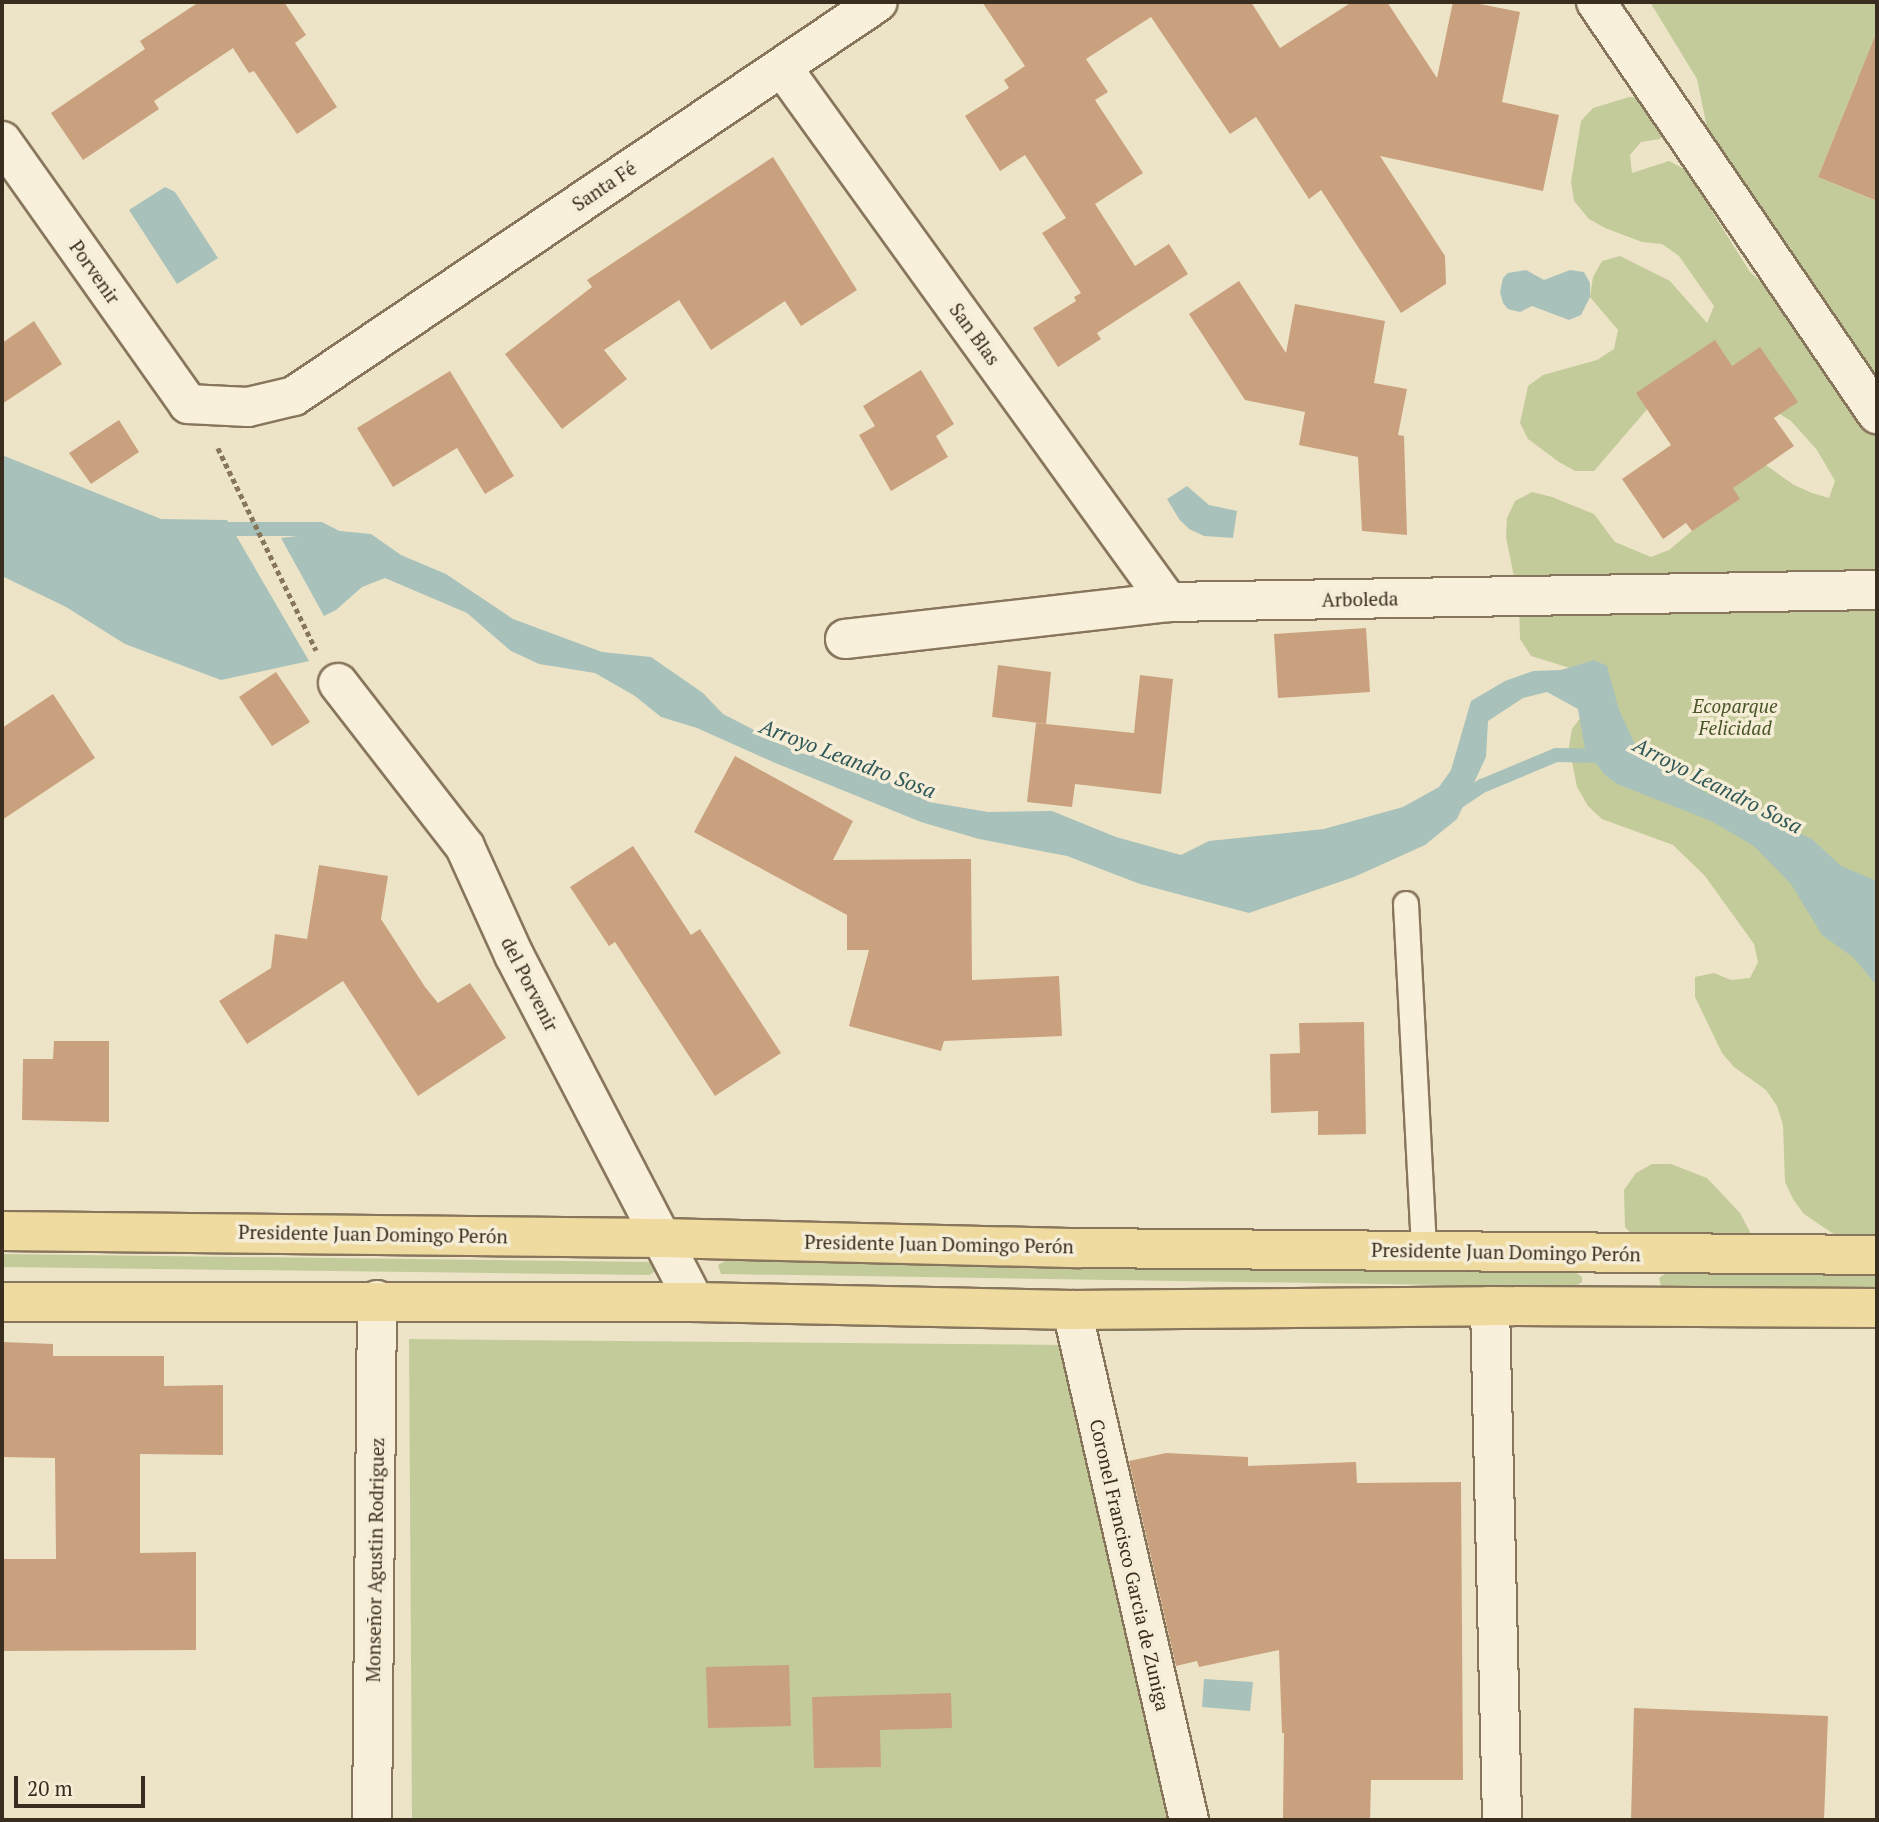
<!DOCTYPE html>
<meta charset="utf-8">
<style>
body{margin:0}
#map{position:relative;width:1879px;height:1822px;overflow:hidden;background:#ede4c7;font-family:"PT Serif",serif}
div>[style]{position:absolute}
.green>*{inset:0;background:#c3cb9a}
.water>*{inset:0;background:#a8c1bb}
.stream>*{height:14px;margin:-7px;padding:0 7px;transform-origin:7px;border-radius:7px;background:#a8c1bb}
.building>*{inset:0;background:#caa17e}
.path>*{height:4.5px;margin-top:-2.25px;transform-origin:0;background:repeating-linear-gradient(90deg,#88765c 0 5px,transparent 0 8.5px)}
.roads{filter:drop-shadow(2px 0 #88765c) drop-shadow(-2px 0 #88765c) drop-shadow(0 2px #88765c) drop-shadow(0 -2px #88765c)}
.service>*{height:24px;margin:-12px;padding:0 12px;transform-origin:12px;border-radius:12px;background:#f8f0da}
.minor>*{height:38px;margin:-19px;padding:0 19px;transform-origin:19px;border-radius:19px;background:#f8f0da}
.primary>*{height:38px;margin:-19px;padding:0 19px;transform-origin:19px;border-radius:19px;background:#efdaa0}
span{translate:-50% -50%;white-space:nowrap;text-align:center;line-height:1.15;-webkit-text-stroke:7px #f5edd6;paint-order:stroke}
.street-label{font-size:19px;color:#392d20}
.park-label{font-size:19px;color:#475527;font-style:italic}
.water-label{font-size:21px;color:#305858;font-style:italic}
.frame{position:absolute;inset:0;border:4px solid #392d20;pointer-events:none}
.scale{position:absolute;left:14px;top:1776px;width:131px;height:32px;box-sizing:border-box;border:4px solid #392d20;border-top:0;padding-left:9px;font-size:21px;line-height:24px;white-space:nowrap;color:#392d20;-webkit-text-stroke:5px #f5edd6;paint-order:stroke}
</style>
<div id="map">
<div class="green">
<div style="clip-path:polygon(1650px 2px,1877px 2px,1877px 86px,1858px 78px,1818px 177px,1874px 200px,1877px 194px,1877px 386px,1818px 293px,1789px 264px,1710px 142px,1697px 79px)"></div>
<div style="clip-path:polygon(1629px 97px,1647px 98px,1672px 124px,1660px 139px,1641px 142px,1630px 155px,1632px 173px,1669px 161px,1686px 170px,1750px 272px,1779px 298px,1877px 431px,1877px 1236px,1853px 1241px,1835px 1235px,1804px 1214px,1793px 1199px,1785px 1182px,1783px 1125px,1777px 1106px,1766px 1090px,1734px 1067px,1722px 1053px,1695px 997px,1695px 977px,1714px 973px,1731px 980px,1750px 978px,1758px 962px,1754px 944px,1705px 876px,1673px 845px,1602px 819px,1588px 806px,1577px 787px,1569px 747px,1572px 729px,1590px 705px,1586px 673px,1531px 656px,1520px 639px,1519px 602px,1506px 537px,1507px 518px,1515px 501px,1532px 492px,1552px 497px,1594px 514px,1615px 542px,1651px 557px,1669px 550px,1700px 524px,1746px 451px,1794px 485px,1812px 493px,1829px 498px,1835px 481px,1817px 450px,1791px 421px,1775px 411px,1655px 400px,1594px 471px,1575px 471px,1559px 462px,1528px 439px,1520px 423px,1528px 386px,1543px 375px,1597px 360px,1614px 349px,1618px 330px,1590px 297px,1593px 277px,1602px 261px,1620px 256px,1670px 281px,1707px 323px,1714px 306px,1679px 256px,1662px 244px,1642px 242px,1605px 228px,1589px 219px,1574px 201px,1571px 182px,1581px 121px,1593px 108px)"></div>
<div style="clip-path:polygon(1652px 1164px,1671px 1164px,1707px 1178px,1740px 1213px,1759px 1249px,1755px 1273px,1877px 1275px,1877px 1291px,1661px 1286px,1659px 1278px,1667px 1272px,1625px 1227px,1624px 1190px,1636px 1173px)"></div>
<div style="clip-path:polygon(2px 1254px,649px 1262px,654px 1263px,656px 1271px,649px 1275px,2px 1267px)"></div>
<div style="clip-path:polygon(727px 1260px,1574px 1271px,1582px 1277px,1582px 1282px,1574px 1287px,721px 1274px,718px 1265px)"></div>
<div style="clip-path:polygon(409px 1339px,1066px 1345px,1172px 1820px,412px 1820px)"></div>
</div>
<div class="water">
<div style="clip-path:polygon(165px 187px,175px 192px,218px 258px,177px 284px,129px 210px)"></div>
<div style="clip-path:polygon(1526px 270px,1544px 280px,1570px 270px,1584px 272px,1590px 283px,1590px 297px,1581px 315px,1569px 320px,1532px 306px,1520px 312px,1508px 309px,1503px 303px,1500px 292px,1503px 278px,1508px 273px)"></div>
<div style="clip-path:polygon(2px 455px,161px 519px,227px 520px,309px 661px,221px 680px,125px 644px,66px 607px,2px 576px)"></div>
<div style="clip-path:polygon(1187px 486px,1209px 505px,1237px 511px,1233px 538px,1204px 536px,1189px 529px,1179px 519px,1167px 499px)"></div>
<div style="clip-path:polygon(340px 531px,371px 534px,401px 555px,446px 574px,513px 619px,602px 652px,651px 657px,703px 693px,723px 714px,799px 753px,850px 761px,929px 802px,988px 812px,1052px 811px,1116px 837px,1181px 855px,1209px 841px,1324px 829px,1403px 807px,1439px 787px,1451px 770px,1471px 701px,1505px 681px,1533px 671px,1561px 670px,1594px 660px,1607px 666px,1619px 710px,1639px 753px,1707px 793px,1812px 839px,1841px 866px,1877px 881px,1877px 986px,1854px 958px,1822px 935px,1791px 884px,1754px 846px,1711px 821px,1617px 784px,1605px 775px,1585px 749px,1578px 709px,1547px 692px,1523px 698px,1488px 721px,1486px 757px,1457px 819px,1425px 845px,1354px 877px,1249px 913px,1140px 884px,1067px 856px,979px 839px,921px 822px,773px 762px,697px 728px,661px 717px,635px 696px,595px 673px,539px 664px,511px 651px,467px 613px,385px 578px,362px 587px,336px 610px,324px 616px,281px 538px)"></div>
<div style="clip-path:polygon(1204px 1679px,1253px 1682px,1250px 1711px,1202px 1707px)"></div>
</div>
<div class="stream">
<div style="left:214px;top:529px;width:106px"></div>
<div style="left:320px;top:529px;width:25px;rotate:27deg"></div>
<div style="left:1452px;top:806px;width:36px;rotate:-34deg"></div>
<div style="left:1482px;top:786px;width:80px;rotate:-22.7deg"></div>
<div style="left:1556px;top:755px;width:53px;rotate:1.1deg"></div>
</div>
<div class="building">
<div style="clip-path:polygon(199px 2px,284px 2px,306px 35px,295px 43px,337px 107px,297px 134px,254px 71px,249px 73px,233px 48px,154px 101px,159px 109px,83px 160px,51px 113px,145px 49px,140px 41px)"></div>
<div style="clip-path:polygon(982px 2px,1251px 2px,1280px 48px,1352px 2px,1387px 2px,1437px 78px,1453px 2px,1470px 2px,1520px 12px,1502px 102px,1559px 115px,1543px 191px,1380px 156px,1445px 256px,1446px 284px,1401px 313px,1321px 190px,1309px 199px,1256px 117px,1230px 134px,1151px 17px,1086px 59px,1108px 92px,1095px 100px,1143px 173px,1095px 204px,1135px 266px,1169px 244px,1188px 274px,1097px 333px,1101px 339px,1058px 367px,1033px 328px,1076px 301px,1074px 297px,1081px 293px,1042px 233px,1066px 218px,1025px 155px,1000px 171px,965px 116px,1009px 88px,1004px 80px,1025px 66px)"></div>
<div style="clip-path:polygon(1876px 34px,1877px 35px,1877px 201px,1818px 177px)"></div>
<div style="clip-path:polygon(773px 157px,857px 290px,801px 326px,785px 301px,711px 350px,679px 300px,604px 350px,627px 379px,562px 429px,505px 354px,592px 287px,587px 280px)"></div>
<div style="clip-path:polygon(1239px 281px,1286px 353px,1295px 304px,1385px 321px,1374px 383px,1407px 389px,1398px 435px,1404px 436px,1407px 535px,1362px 531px,1358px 457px,1299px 445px,1305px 412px,1245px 400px,1189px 314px)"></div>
<div style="clip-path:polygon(34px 321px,62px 364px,2px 404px,2px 343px)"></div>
<div style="clip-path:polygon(1715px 340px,1732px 366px,1760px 347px,1798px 402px,1774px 418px,1794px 446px,1733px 488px,1740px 499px,1692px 531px,1686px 523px,1663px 539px,1622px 479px,1671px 445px,1636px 393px)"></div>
<div style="clip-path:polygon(921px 370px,954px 424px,936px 436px,948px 457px,891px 491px,859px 435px,875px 426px,863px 406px)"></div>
<div style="clip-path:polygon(450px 371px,514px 476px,485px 494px,457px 448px,393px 487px,357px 428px)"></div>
<div style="clip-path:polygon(119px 420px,139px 452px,91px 484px,69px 453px)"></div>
<div style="clip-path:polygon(1366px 628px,1370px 692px,1278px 698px,1274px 634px)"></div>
<div style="clip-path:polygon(998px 665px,1051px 672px,1046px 724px,992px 717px)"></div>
<div style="clip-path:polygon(276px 672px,310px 722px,272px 746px,239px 697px)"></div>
<div style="clip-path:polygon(1140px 675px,1173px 679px,1161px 794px,1075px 784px,1072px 807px,1027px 802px,1036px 723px,1134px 733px)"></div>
<div style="clip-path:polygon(53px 694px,95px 758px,2px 820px,2px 728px)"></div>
<div style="clip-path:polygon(735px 756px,853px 821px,833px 860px,971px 859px,972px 980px,1059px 976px,1062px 1036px,944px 1041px,941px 1051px,849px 1026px,869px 950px,847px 950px,847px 915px,694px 832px)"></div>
<div style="clip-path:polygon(633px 846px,691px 935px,700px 929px,781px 1053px,715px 1096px,615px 942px,609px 946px,570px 887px)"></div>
<div style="clip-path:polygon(319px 865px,388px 876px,381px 919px,425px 987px,438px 1003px,470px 983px,506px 1038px,418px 1096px,343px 981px,247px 1044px,219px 1001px,271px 968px,275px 934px,307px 939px)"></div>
<div style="clip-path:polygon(1364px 1022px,1366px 1134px,1318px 1135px,1318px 1111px,1271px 1113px,1270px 1054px,1300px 1053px,1299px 1023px)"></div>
<div style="clip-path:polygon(54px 1041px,109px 1041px,109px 1122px,22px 1120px,23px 1059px,53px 1059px)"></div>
<div style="clip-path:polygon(2px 1342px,53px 1344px,53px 1356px,164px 1356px,164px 1386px,223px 1385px,223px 1455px,140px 1454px,140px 1553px,196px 1552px,196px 1650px,2px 1651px,2px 1559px,56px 1559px,55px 1458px,2px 1457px)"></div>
<div style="clip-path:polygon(1166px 1453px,1248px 1457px,1248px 1466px,1356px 1462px,1357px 1483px,1461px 1482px,1463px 1780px,1371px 1780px,1370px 1820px,1283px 1820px,1284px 1733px,1282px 1733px,1279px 1650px,1199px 1667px,1197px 1661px,1176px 1666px,1129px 1461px)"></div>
<div style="clip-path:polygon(789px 1665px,791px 1726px,708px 1728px,706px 1667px)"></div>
<div style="clip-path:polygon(951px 1693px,952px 1728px,880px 1730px,881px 1767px,814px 1768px,812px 1697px)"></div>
<div style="clip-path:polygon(1634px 1708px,1828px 1716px,1824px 1820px,1631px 1820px)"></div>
</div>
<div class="path">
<div style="left:218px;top:448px;width:225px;rotate:64.1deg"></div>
</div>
<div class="roads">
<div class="service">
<div style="left:1406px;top:904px;width:347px;rotate:87deg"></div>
</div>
<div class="minor">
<div style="left:1596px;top:2px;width:499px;rotate:55.7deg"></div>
<div style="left:782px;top:67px;width:660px;rotate:54.19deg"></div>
<div style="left:2px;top:141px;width:322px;rotate:54.7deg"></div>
<div style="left:188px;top:404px;width:60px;rotate:2.9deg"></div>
<div style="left:248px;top:407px;width:47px;rotate:-13.4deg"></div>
<div style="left:294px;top:396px;width:704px;rotate:-34.01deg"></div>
<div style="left:845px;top:639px;width:325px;rotate:-6.5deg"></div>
<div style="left:1168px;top:602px;width:709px;rotate:-0.97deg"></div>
<div style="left:338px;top:683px;width:207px;rotate:52.2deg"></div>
<div style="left:465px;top:847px;width:119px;rotate:65.6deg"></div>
<div style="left:514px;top:955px;width:391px;rotate:62.5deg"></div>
<div style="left:1490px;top:1306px;width:514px;rotate:88.66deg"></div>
<div style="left:1072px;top:1310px;width:523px;rotate:77.08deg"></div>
<div style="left:372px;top:1820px;width:520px;rotate:-89.45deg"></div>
</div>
<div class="primary">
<div style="left:2px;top:1231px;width:659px;rotate:0.61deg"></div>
<div style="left:661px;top:1238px;width:418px;rotate:1.4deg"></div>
<div style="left:1079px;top:1248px;width:798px;rotate:0.5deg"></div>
<div style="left:2px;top:1302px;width:693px"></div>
<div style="left:695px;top:1302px;width:377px;rotate:1.2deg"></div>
<div style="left:1072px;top:1310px;width:418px;rotate:-0.5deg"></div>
<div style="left:1490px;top:1306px;width:387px;rotate:0.3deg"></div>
</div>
</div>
<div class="street-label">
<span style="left:604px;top:186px;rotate:-34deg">Santa Fé</span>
<span style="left:95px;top:272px;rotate:55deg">Porvenir</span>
<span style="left:975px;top:334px;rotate:54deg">San Blas</span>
<span style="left:1360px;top:599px;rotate:-1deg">Arboleda</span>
<span style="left:530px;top:984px;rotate:63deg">del Porvenir</span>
<span style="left:373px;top:1234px;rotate:1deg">Presidente Juan Domingo Perón</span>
<span style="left:939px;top:1244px;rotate:1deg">Presidente Juan Domingo Perón</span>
<span style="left:1506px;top:1252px;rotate:1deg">Presidente Juan Domingo Perón</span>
<span style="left:375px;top:1560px;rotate:-89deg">Monseñor Agustin Rodriguez</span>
<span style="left:1130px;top:1565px;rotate:77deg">Coronel Francisco Garcia de Zuniga</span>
</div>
<div class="park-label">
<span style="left:1735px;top:717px">Ecoparque<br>Felicidad</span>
</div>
<div class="water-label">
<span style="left:848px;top:758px;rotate:21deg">Arroyo Leandro Sosa</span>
<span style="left:1718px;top:785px;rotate:27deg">Arroyo Leandro Sosa</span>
</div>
<div class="frame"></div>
<div class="scale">20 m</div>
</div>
